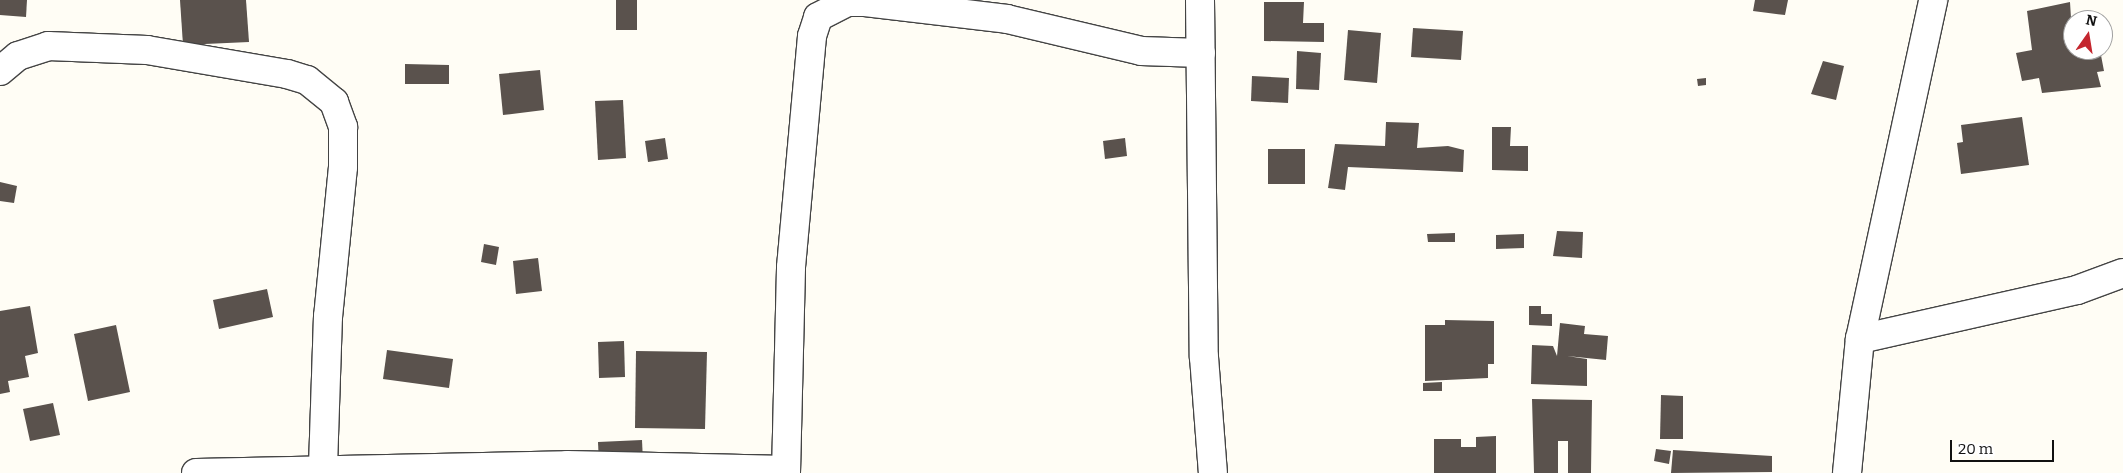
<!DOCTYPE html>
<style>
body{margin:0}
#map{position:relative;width:2123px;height:473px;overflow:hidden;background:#fffdf5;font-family:Bitter,serif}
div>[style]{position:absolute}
.building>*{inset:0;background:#5a524d}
.roads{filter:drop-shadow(1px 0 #444) drop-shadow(-1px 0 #444) drop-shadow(0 1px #444) drop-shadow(0 -1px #444)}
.minor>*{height:28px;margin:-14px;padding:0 14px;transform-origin:14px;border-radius:14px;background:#fff}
span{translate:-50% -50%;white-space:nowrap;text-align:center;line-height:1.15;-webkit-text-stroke:5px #fff;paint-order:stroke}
.north{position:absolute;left:2063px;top:10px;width:50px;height:50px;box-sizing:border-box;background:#fff;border:1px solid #a0a0a0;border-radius:50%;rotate:13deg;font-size:14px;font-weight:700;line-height:20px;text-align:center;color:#111}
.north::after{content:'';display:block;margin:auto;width:18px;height:22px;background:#c4262e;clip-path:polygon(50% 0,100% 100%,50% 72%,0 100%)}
.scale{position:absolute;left:1950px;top:440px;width:104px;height:22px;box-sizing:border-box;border:2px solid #111;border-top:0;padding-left:6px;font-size:15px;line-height:18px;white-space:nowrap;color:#111;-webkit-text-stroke:4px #fff;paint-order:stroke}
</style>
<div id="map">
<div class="building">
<div style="clip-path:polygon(0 0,27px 0,26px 17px,0 15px)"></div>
<div style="clip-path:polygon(180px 0,246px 0,249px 42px,183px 45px)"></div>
<div style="clip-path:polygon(616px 0,637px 0,637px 30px,616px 30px)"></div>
<div style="clip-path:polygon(1755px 0,1788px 0,1785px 15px,1753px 11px)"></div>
<div style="clip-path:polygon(1264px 2px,1304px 2px,1303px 23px,1324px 23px,1324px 42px,1264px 41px)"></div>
<div style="clip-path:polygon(2070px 2px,2073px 50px,2100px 50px,2104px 71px,2097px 72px,2101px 87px,2042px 93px,2039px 78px,2022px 81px,2016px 53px,2032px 50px,2027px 11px)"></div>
<div style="clip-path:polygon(1413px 28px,1463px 31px,1461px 60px,1411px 57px)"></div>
<div style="clip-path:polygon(1348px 30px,1381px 33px,1377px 83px,1344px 80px)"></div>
<div style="clip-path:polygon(1297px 51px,1321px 53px,1319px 90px,1296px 89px)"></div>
<div style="clip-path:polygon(1823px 61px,1844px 66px,1836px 100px,1811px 94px)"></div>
<div style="clip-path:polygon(405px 64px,449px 65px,449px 84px,405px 84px)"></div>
<div style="clip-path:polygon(540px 70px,544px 110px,503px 115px,499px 74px)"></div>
<div style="clip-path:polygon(1252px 76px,1289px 78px,1288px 103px,1251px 101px)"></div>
<div style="clip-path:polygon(1706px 78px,1706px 85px,1698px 86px,1697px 79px)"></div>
<div style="clip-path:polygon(623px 100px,626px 158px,598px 160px,595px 101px)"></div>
<div style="clip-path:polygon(2022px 117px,2029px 165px,1961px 174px,1957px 143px,1963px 142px,1961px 125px)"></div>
<div style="clip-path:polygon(1386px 122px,1419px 123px,1417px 148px,1448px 146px,1464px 150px,1463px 172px,1348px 167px,1345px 190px,1328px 188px,1335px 144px,1385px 146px)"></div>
<div style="clip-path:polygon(1492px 127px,1511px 127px,1510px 146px,1528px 146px,1528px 171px,1492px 170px)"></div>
<div style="clip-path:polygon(665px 138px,668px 159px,648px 162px,645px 141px)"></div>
<div style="clip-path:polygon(1125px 138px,1127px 156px,1105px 159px,1103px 141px)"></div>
<div style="clip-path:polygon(1268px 149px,1305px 149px,1305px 184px,1268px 184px)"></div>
<div style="clip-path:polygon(0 182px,17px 186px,14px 203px,0 201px)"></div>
<div style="clip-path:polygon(1557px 231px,1583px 232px,1582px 258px,1553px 256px)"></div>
<div style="clip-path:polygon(1455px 233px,1455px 242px,1428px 242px,1427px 234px)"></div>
<div style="clip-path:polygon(1524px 234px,1524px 248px,1496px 249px,1496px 235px)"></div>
<div style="clip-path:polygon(484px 244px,499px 247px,496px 265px,481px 262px)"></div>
<div style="clip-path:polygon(538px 258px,542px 291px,516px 294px,513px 261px)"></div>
<div style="clip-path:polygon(267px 289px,273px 317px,219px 329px,213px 300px)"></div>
<div style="clip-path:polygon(30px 306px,38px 353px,25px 356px,29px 377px,8px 381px,10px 392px,0 394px,0 311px)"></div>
<div style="clip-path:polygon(1529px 306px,1541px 306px,1541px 314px,1552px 314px,1552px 326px,1529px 325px)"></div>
<div style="clip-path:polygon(1445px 320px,1494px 321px,1494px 364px,1488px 364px,1488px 378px,1425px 381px,1425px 325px,1445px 325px)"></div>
<div style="clip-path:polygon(1560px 323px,1585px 326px,1584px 334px,1608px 336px,1606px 360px,1567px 356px,1587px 359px,1587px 386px,1531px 384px,1532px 345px,1553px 346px,1557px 356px)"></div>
<div style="clip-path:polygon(116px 325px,130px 392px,88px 401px,74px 334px)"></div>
<div style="clip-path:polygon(624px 341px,625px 377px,599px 378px,598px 342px)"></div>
<div style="clip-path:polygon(387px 350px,453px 359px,449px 388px,383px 379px)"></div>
<div style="clip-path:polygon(636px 351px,707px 352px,705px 429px,635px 428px)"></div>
<div style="clip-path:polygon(1442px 382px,1442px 391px,1423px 391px,1423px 383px)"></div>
<div style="clip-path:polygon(1661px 395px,1683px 396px,1683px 439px,1660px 439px)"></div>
<div style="clip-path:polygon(1532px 399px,1592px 400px,1591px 473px,1568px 473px,1568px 441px,1558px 441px,1558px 473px,1534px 473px)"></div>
<div style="clip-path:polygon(53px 403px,60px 435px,30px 441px,23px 409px)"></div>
<div style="clip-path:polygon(1496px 436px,1496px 473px,1434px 473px,1434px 439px,1461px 439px,1461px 447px,1476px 447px,1476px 437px)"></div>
<div style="clip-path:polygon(642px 440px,643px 462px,599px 464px,598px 442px)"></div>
<div style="clip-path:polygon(1656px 449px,1671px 451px,1669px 464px,1654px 461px)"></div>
<div style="clip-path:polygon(1673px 450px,1772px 456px,1772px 472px,1671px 473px)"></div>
</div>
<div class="roads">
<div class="minor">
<div style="left:1200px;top:0;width:357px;rotate:89.4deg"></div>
<div style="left:1204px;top:357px;width:116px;rotate:85.6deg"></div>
<div style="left:0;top:71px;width:23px;rotate:-40deg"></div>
<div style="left:18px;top:56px;width:32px;rotate:-18deg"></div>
<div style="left:48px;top:46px;width:99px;rotate:2.3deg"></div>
<div style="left:147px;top:50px;width:142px;rotate:9.7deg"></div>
<div style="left:287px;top:74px;width:21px;rotate:17deg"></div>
<div style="left:307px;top:80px;width:35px;rotate:39deg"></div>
<div style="left:334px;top:102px;width:27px;rotate:70deg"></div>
<div style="left:343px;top:127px;width:40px;rotate:90deg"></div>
<div style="left:343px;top:167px;width:150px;rotate:95.7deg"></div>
<div style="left:328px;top:316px;width:151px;rotate:91.9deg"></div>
<div style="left:1860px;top:339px;width:222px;rotate:-12.7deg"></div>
<div style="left:2077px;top:290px;width:49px;rotate:-20.3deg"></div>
<div style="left:196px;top:473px;width:371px;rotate:-1.2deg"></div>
<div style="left:567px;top:465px;width:219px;rotate:1.3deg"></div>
<div style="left:786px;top:473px;width:206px;rotate:-88.6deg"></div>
<div style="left:791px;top:267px;width:232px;rotate:-84.8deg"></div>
<div style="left:812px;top:36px;width:20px;rotate:-72deg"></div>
<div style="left:818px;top:17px;width:34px;rotate:-27deg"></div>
<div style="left:848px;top:2px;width:17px"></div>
<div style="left:865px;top:2px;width:143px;rotate:6.8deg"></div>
<div style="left:1007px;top:19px;width:138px;rotate:13.4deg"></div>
<div style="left:1141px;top:51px;width:60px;rotate:1.9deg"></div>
<div style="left:1847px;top:473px;width:135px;rotate:-84.5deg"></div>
<div style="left:1860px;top:339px;width:347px;rotate:-77.8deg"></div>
</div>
</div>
<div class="north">N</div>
<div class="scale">20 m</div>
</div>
